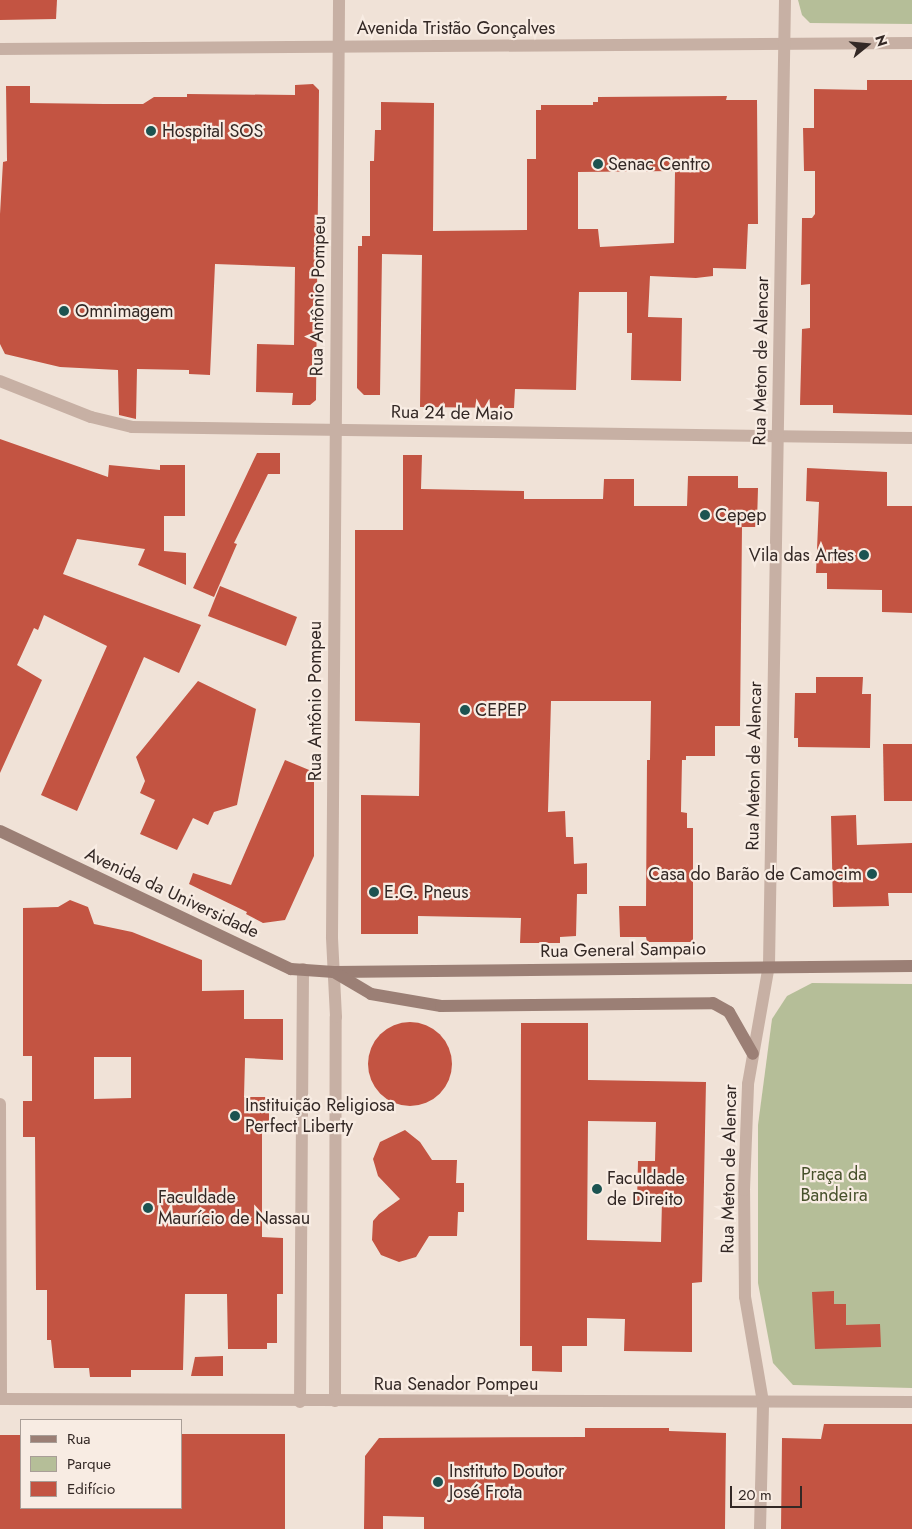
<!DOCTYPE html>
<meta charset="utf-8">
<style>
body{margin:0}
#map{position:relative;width:912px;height:1529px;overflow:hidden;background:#f0e2d7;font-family:Jost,sans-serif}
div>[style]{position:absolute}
.green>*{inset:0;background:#b5be98}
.building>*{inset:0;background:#c35442}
.round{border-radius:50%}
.minor>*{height:12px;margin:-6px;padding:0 6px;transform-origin:6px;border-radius:6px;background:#c7b0a4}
.tertiary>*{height:12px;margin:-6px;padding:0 6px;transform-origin:6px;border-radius:6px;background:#c7b0a4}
.secondary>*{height:12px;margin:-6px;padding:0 6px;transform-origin:6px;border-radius:6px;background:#9b7f75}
.dots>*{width:14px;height:14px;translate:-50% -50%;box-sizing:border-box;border:2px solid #f8ece3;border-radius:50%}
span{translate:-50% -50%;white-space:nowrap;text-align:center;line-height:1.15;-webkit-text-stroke:4.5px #f8ece3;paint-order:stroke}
.street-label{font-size:18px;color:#332825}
.poi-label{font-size:18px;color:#332825}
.left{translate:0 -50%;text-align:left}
.right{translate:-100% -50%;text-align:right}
.park-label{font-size:18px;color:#46502a}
.legend{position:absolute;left:20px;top:1419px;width:162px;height:90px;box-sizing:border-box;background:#f8ece3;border:1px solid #a99e97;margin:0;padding:6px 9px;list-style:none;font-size:15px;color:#332825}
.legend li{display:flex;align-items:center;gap:10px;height:25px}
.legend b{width:25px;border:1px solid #a99e97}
.north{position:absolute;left:842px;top:20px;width:50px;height:50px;-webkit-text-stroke:4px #f8ece3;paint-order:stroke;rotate:73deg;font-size:14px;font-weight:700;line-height:20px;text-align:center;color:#332825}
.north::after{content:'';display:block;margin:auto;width:18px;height:22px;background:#332825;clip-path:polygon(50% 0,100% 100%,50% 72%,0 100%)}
.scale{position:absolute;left:730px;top:1486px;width:72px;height:22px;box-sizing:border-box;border:2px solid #332825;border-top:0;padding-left:6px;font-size:15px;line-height:18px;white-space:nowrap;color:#332825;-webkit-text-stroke:4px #f8ece3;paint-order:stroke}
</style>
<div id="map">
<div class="green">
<div style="clip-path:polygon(798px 0,912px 0,912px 24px,810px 23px,802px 15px)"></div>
<div style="clip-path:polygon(812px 983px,912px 984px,912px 1388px,793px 1385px,773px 1363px,758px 1283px,758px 1125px,772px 1019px,787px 996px)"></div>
</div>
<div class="building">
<div style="clip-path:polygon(0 0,57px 0,56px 19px,0 20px)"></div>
<div style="clip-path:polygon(867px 80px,912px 80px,912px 415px,833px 413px,833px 405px,800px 405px,802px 329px,810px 328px,810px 284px,801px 285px,802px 218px,812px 218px,815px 214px,815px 171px,804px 171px,803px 128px,814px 128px,814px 89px,867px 90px)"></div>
<div style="clip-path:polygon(313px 84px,319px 90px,316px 400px,310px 405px,292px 405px,293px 393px,256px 392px,257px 344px,294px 345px,295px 267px,215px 264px,210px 375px,189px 374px,189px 370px,137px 369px,136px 419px,119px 415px,118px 370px,60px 367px,5px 354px,0 344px,0 214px,3px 162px,7px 161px,6px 86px,30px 86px,30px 103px,104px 104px,143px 104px,154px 97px,187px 97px,187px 94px,295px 95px,295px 85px)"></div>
<div style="clip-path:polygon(evenodd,727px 96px,726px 100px,757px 100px,758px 224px,748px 224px,746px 269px,713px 268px,713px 276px,696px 278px,650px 276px,648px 317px,682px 318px,681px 381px,631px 380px,632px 333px,627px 333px,627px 292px,579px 292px,576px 390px,515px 389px,514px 408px,420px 407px,422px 255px,382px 254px,380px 395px,364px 395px,357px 388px,358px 246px,362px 246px,362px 236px,370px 236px,370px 161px,374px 161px,375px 130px,381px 130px,381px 102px,434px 103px,433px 231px,527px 230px,527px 159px,536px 159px,536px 110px,541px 110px,541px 105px,593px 105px,593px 102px,598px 102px,598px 97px,727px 96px,675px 171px,674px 243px,600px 247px,598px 229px,578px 229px,578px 172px,675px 171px)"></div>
<div style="clip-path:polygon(0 439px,108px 477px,109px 465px,160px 470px,160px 465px,185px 465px,185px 516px,164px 516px,164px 551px,186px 553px,186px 585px,138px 565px,145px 549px,77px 539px,63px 574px,201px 625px,179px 673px,144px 657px,77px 811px,41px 795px,107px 646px,44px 615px,38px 630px,34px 628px,17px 665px,42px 680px,0 773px)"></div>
<div style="clip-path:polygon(257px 453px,280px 453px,280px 474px,268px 474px,234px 543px,237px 544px,214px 597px,193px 588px)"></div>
<div style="clip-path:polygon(403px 455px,422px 455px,421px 489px,524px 491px,524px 499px,603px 499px,604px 479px,634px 479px,634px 506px,687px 506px,688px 476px,738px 476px,738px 488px,758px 488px,757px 524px,756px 527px,742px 527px,740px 726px,715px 726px,715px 756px,686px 756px,686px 760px,682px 760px,681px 812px,687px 813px,687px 828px,693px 828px,693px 942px,647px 942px,646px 937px,620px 937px,619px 906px,646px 906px,647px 760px,650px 760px,651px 701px,551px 701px,548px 812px,565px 811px,566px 837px,573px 837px,574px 864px,587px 863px,587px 894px,577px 894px,576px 936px,560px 937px,560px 943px,520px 943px,521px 918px,469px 917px,418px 916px,418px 934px,361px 934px,361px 795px,419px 796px,420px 723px,355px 721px,355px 530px,403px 530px)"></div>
<div style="clip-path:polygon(807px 468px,887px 472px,887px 506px,912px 506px,912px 613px,882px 612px,882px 590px,827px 589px,827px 573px,816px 573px,819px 502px,806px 501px)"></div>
<div style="clip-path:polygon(220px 586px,297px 617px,286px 646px,208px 616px)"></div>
<div style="clip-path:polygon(816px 677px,863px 677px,862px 694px,871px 694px,870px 748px,798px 747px,798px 738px,794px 738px,795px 693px,816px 693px)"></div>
<div style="clip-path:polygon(198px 681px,256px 709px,237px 805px,214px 812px,208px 825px,193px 818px,177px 850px,140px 834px,155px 800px,140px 793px,145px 781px,136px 757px)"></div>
<div style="clip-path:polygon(883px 744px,912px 744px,912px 801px,884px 801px)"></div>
<div style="clip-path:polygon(285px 760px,314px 772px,314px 856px,285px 920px,263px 923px,246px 914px,247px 912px,189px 884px,193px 873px,231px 885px)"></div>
<div style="clip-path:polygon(856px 815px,857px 845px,912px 843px,912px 893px,888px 893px,889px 906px,833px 907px,831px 816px)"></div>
<div style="clip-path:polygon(evenodd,70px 900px,88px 907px,94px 924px,132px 932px,202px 960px,202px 991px,244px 990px,244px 1019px,283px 1019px,283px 1060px,245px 1058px,244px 1097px,269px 1097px,269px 1127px,262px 1127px,262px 1237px,283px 1238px,283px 1294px,277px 1294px,277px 1343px,267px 1343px,267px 1349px,228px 1349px,227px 1294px,185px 1294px,183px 1370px,131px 1370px,131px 1377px,90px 1377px,89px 1368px,54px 1368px,51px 1340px,47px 1340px,47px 1290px,36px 1290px,35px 1137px,23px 1137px,23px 1101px,32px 1101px,32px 1056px,23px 1056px,23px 908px,58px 907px,70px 900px,94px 1057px,131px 1057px,131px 1098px,94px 1099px,94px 1057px)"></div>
<div class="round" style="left:368px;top:1022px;width:84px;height:84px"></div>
<div style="clip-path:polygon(evenodd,521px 1023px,588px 1023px,588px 1080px,706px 1082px,702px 1282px,692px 1283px,692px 1352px,624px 1351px,625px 1319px,587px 1318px,587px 1346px,562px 1346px,562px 1372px,532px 1371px,532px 1346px,520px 1346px,521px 1023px,588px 1121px,656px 1122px,655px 1161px,638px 1161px,637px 1201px,662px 1201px,661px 1242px,587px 1240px,588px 1121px)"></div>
<div style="clip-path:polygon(405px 1130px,420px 1142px,432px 1160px,457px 1160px,456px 1183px,464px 1183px,464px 1212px,458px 1212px,457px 1236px,429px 1236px,416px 1257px,399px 1262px,381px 1255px,372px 1240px,373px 1221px,379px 1214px,400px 1199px,378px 1176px,373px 1159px,380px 1142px)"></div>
<div style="clip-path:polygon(834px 1291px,834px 1304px,846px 1304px,846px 1325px,880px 1324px,881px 1347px,815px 1349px,812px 1292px)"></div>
<div style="clip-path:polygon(223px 1356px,223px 1376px,191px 1376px,195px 1357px)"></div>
<div style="clip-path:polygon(824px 1424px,912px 1424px,912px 1529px,781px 1529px,782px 1438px,821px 1439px)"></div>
<div style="clip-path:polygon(585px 1428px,669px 1428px,669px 1431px,726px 1433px,725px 1529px,424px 1529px,424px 1517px,383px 1516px,383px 1529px,364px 1529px,365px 1456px,379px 1438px,585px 1437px)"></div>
<div style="clip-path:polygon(181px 1434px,285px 1434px,285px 1529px,0 1529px,0 1435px,21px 1435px,21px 1508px,181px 1508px)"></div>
</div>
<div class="minor">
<div style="left:0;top:381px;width:98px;rotate:21.6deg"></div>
<div style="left:91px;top:417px;width:42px;rotate:13.7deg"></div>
<div style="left:132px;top:427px;width:780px;rotate:0.81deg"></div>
<div style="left:0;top:1104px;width:295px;rotate:89.8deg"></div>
<div style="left:335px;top:1401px;width:384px;rotate:-89.9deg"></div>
<div style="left:336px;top:1017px;width:80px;rotate:-92.9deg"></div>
<div style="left:332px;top:937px;width:937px;rotate:-89.57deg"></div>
<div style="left:300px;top:1402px;width:433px;rotate:-89.6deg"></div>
</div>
<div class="tertiary">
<div style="left:0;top:49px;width:912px;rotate:-0.38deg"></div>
<div style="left:0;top:1399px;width:912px;rotate:0.19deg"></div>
<div style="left:760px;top:1529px;width:127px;rotate:-88.6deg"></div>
<div style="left:763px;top:1402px;width:107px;rotate:-99.7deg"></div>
<div style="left:745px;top:1297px;width:107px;rotate:-90.5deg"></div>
<div style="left:744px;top:1190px;width:106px;rotate:-87.8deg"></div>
<div style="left:748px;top:1084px;width:121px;rotate:-80deg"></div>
<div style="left:769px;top:965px;width:965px;rotate:-89.05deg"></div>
</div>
<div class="secondary">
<div style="left:0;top:831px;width:322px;rotate:25.4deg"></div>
<div style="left:291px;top:969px;width:43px;rotate:4deg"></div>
<div style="left:334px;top:972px;width:578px;rotate:-0.59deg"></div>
<div style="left:334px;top:972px;width:43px;rotate:30.7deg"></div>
<div style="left:371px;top:994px;width:71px;rotate:9.7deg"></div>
<div style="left:441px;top:1006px;width:272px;rotate:-0.6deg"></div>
<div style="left:713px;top:1003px;width:18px;rotate:29deg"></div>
<div style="left:729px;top:1012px;width:48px;rotate:60.3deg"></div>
</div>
<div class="dots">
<div style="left:151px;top:131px;background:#1c5351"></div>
<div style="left:598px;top:164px;background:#1c5351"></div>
<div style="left:64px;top:311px;background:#1c5351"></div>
<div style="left:705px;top:515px;background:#1c5351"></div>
<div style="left:864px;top:555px;background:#1c5351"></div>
<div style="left:465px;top:710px;background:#1c5351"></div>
<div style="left:872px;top:874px;background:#1c5351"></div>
<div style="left:374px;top:892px;background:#1c5351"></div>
<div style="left:235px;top:1116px;background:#1c5351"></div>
<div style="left:597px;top:1189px;background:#1c5351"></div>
<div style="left:148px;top:1208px;background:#1c5351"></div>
<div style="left:438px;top:1482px;background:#1c5351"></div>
</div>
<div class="street-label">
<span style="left:456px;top:28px">Avenida Tristão Gonçalves</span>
<span style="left:318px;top:296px;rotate:-89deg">Rua Antônio Pompeu</span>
<span style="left:761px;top:361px;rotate:-89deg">Rua Meton de Alencar</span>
<span style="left:452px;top:413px;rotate:1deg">Rua 24 de Maio</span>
<span style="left:315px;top:701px;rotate:-90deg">Rua Antônio Pompeu</span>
<span style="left:754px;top:766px;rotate:-89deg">Rua Meton de Alencar</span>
<span style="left:172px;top:893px;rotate:25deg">Avenida da Universidade</span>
<span style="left:623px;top:950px;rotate:-1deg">Rua General Sampaio</span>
<span style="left:729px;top:1169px;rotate:-89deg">Rua Meton de Alencar</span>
<span style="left:456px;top:1384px">Rua Senador Pompeu</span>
</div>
<div class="poi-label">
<span class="left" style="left:162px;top:131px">Hospital SOS</span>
<span class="left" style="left:608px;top:164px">Senac Centro</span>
<span class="left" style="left:75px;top:311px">Omnimagem</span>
<span class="left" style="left:715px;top:515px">Cepep</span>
<span class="right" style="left:854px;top:555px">Vila das Artes</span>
<span class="left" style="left:475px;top:710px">CEPEP</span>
<span class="right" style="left:862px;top:874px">Casa do Barão de Camocim</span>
<span class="left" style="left:384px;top:892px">E.G. Pneus</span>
<span class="left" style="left:245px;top:1116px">Instituição Religiosa<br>Perfect Liberty</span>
<span class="left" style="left:607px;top:1189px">Faculdade<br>de Direito</span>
<span class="left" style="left:158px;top:1208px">Faculdade<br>Maurício de Nassau</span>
<span class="left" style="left:449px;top:1482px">Instituto Doutor<br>José Frota</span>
</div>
<div class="park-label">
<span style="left:834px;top:1185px">Praça da<br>Bandeira</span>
</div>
<ul class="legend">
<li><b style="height:6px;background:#9b7f75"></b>Rua</li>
<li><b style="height:14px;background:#b5be98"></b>Parque</li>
<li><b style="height:14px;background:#c35442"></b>Edifício</li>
</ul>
<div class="north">N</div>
<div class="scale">20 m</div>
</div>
